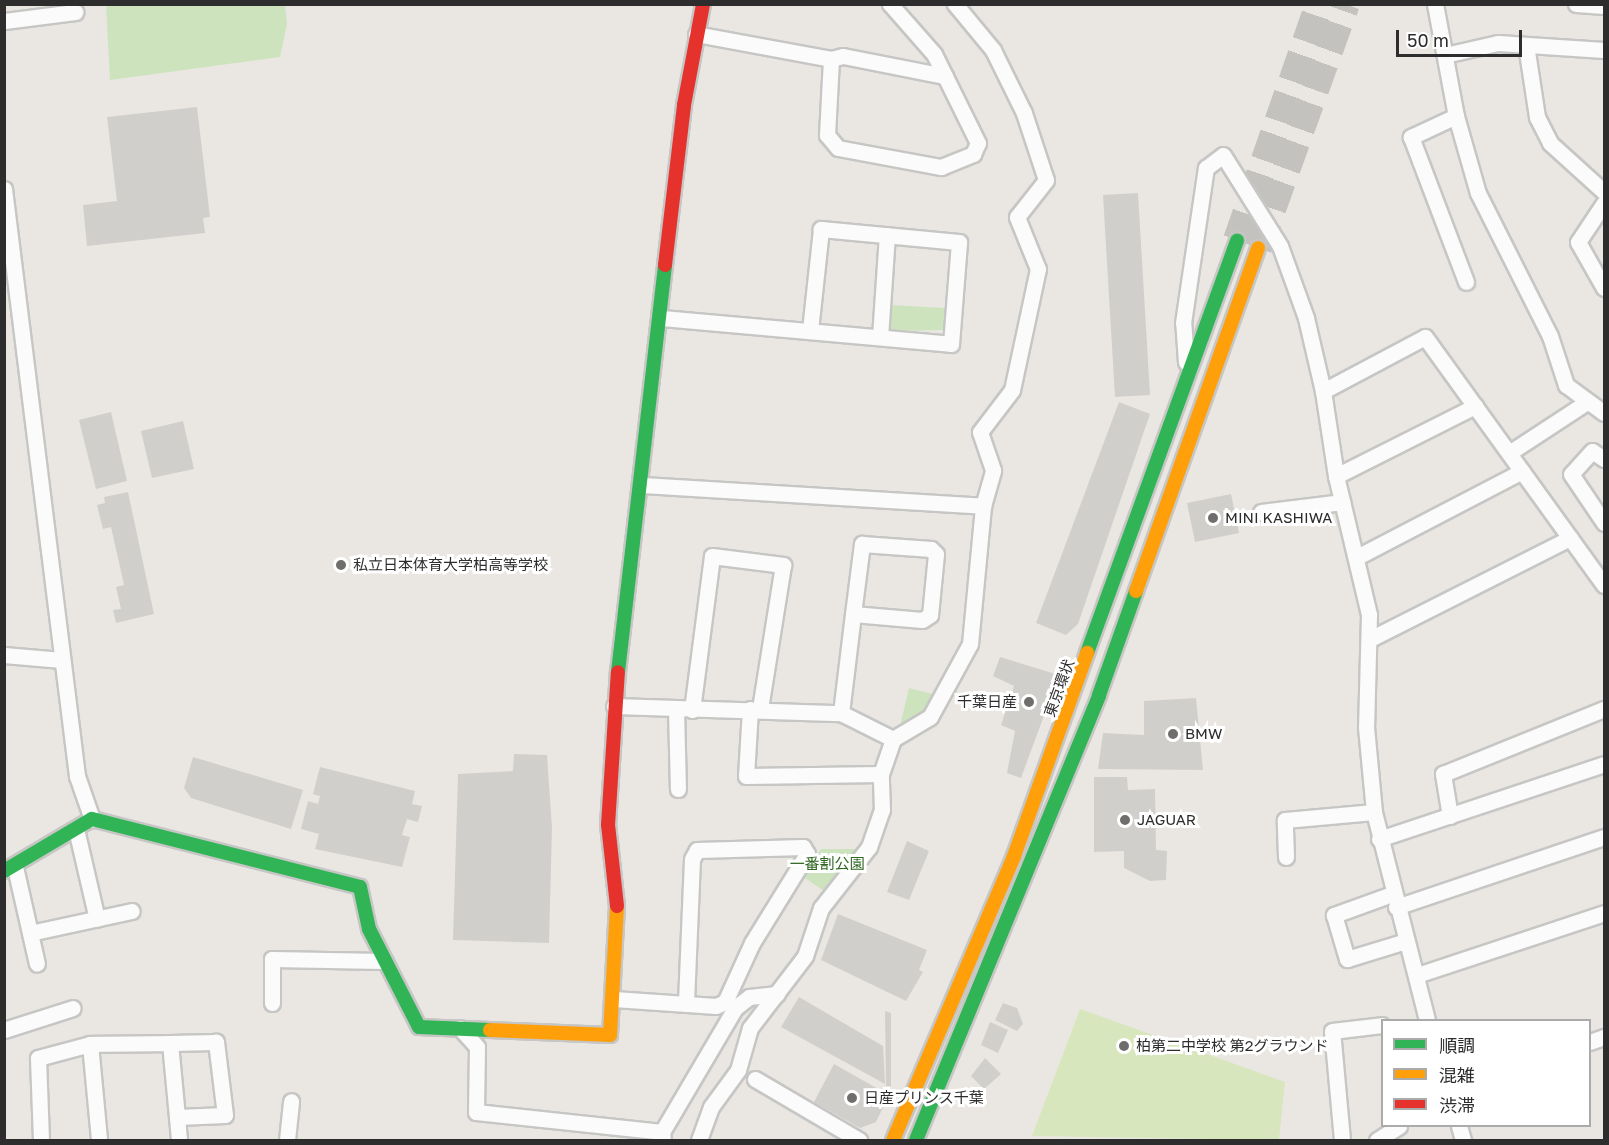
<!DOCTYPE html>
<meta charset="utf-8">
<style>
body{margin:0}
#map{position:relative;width:1609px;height:1145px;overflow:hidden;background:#eae7e3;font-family:"Golos Text","Noto Sans JP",sans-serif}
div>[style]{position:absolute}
.green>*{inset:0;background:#cde3be}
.pitch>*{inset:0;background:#d7e6bc}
.building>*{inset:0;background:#d1cfcc}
.highway-tunnel>*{height:28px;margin-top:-14px;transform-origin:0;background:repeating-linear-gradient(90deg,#c4c2bf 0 28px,transparent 0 42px)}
.roads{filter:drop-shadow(2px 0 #c6c6c5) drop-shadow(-2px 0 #c6c6c5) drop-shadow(0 2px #c6c6c5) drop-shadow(0 -2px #c6c6c5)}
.street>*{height:15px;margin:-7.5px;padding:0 7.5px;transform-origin:7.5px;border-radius:7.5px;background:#fcfbfb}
.fast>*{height:14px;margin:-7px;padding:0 7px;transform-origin:7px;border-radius:7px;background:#30b455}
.slow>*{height:14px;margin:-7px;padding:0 7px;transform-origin:7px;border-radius:7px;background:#ff9f0a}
.jam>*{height:14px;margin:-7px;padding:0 7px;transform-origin:7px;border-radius:7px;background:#e5322d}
.dots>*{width:16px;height:16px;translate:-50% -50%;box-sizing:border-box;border:3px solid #fff;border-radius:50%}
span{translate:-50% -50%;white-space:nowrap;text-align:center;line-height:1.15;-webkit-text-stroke:6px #fff;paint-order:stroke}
.poi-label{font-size:15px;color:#2d2d2d}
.left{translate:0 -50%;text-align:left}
.right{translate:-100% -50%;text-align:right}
.street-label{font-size:15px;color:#2d2d2d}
.park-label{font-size:15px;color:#2e6620}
.frame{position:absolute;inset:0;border:6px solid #2d2d2d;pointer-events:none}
.legend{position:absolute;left:1381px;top:1019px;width:210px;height:108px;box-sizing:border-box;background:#fff;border:2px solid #ababab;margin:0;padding:8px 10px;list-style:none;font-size:18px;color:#2d2d2d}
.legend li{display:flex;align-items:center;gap:12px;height:30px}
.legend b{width:30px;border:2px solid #ababab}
.scale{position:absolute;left:1396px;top:30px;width:126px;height:27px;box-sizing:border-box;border:3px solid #2d2d2d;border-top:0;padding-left:8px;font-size:18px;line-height:21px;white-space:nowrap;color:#2d2d2d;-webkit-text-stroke:4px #fff;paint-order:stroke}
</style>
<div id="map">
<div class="green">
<div style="clip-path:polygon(106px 5px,285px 5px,287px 24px,280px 57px,110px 80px)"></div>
<div style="clip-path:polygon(888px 305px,946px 308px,945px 330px,891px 331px)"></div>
<div style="clip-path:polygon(909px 688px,937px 695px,926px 711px,900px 726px)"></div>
<div style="clip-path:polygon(821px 849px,858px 849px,824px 891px,802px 876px)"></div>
</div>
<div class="pitch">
<div style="clip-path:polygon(1080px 1009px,1285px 1082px,1279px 1140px,1032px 1136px)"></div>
</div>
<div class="building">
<div style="clip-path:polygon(197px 107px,210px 217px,203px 218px,205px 233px,87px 246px,83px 205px,117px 201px,107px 117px)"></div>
<div style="clip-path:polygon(1138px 193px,1150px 395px,1115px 397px,1103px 195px)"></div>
<div style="clip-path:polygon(1119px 402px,1150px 414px,1078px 624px,1066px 635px,1036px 623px)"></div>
<div style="clip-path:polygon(111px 412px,127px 481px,96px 489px,79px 420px)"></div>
<div style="clip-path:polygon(183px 421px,194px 469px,152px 478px,141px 431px)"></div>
<div style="clip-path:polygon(128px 492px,154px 614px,116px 623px,113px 610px,121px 609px,116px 587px,124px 585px,111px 527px,103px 529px,97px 505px,105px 503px,104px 497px)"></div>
<div style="clip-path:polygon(1231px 494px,1239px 533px,1195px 542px,1187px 503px)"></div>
<div style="clip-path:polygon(1000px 657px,1059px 675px,1021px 778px,1007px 773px,1015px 731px,1001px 725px,1014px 686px,993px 676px)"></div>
<div style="clip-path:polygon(1196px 698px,1203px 770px,1098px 769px,1103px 733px,1144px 735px,1144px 701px)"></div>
<div style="clip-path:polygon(514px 754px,547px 755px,552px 828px,549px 943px,453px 940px,458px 774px,513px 771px)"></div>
<div style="clip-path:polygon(193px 757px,303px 790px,291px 829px,191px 798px,184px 788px)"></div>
<div style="clip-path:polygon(320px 767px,415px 791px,412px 804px,422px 806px,418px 822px,407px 819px,402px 835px,410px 837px,402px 867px,315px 849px,319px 834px,301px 829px,308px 801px,318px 804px,320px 796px,313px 794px)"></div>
<div style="clip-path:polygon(1094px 777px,1127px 777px,1128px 790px,1155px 789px,1156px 850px,1167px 851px,1166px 880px,1150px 881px,1124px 868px,1124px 851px,1094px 852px)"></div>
<div style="clip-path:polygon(907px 841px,929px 851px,909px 900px,887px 892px)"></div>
<div style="clip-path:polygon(838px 914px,927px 950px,919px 970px,923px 972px,906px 1001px,821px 960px)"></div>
<div style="clip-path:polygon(799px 997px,883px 1046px,885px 1084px,781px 1027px)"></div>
<div style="clip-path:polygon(1003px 1003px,1017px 1008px,1023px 1024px,1017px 1031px,995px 1020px)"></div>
<div style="clip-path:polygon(885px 1011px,891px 1013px,891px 1086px,886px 1086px)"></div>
<div style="clip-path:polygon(990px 1022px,1008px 1030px,998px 1053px,981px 1045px)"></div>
<div style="clip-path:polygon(985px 1058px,1001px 1074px,984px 1089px,971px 1076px)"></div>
<div style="clip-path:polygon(834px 1064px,889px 1095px,876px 1122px,860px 1128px,814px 1102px)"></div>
</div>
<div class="highway-tunnel">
<div style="left:1237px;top:240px;width:250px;rotate:-70.8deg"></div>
<div style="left:1258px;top:248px;width:259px;rotate:-70.2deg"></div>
</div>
<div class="roads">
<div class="street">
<div style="left:1435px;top:4px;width:114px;rotate:79.4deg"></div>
<div style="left:1456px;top:116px;width:80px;rotate:74.1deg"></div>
<div style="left:1478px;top:193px;width:160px;rotate:63.3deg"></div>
<div style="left:1550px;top:336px;width:52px;rotate:71.9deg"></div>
<div style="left:1566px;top:385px;width:47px;rotate:36.4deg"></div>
<div style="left:1576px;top:4px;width:28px;rotate:4deg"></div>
<div style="left:4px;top:21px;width:72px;rotate:-7.2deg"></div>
<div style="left:696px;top:34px;width:137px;rotate:10.5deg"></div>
<div style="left:831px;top:59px;width:76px;rotate:93deg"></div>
<div style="left:827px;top:135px;width:17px;rotate:50deg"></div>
<div style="left:838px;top:148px;width:105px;rotate:10.5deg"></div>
<div style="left:941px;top:167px;width:35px;rotate:-22deg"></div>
<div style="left:973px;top:154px;width:12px;rotate:-66deg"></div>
<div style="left:978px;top:143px;width:99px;rotate:-116.3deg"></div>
<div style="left:934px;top:54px;width:67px;rotate:-131.3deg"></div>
<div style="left:1526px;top:45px;width:73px;rotate:81.3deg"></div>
<div style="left:1537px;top:117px;width:29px;rotate:63deg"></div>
<div style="left:1550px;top:143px;width:73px;rotate:42.2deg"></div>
<div style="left:1445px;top:55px;width:54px;rotate:-12.8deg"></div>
<div style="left:1498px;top:43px;width:106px;rotate:3.8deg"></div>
<div style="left:831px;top:59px;width:12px;rotate:-14deg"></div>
<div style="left:843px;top:56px;width:104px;rotate:11.1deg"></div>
<div style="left:1456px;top:116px;width:50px;rotate:155deg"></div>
<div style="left:1411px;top:137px;width:155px;rotate:69.2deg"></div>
<div style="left:4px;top:189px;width:592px;rotate:82.91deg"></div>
<div style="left:77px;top:776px;width:46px;rotate:70.8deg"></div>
<div style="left:1604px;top:203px;width:47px;rotate:123.7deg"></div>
<div style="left:1578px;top:242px;width:53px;rotate:60.5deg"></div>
<div style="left:661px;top:318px;width:291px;rotate:5.1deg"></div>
<div style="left:951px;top:344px;width:102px;rotate:-85.5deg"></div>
<div style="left:959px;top:242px;width:139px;rotate:-174.6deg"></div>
<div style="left:821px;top:229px;width:102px;rotate:96.2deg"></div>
<div style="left:880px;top:337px;width:102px;rotate:-86.1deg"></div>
<div style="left:1186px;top:362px;width:39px;rotate:-94deg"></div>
<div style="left:1183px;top:323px;width:157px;rotate:-81.6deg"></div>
<div style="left:1206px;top:168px;width:21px;rotate:-37deg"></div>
<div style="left:1223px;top:155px;width:107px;rotate:57.9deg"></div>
<div style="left:1280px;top:246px;width:77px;rotate:70.1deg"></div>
<div style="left:1306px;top:318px;width:75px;rotate:76.9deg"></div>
<div style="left:1323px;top:391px;width:86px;rotate:81.3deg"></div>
<div style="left:1336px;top:476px;width:143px;rotate:76.6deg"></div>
<div style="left:1369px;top:615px;width:112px;rotate:91.5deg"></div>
<div style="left:1366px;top:727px;width:85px;rotate:84.6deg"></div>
<div style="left:1374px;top:812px;width:215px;rotate:75.7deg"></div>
<div style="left:1323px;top:391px;width:115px;rotate:-27.9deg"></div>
<div style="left:1425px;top:337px;width:306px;rotate:54.2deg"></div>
<div style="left:1509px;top:453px;width:93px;rotate:-33.2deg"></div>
<div style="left:1604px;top:459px;width:14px;rotate:-146deg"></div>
<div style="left:1592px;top:451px;width:31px;rotate:132deg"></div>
<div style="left:1571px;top:474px;width:59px;rotate:56deg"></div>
<div style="left:1336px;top:476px;width:156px;rotate:-26.7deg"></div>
<div style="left:642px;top:485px;width:342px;rotate:3.5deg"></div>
<div style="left:1261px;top:512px;width:82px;rotate:-7deg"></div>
<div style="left:1357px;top:557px;width:186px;rotate:-27.5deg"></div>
<div style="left:1372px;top:638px;width:222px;rotate:-26.8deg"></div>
<div style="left:4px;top:655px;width:58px;rotate:4.9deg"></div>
<div style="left:614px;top:706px;width:227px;rotate:1.8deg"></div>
<div style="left:841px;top:713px;width:58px;rotate:26.6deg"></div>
<div style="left:676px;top:709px;width:80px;rotate:88.6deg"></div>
<div style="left:750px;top:709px;width:67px;rotate:93.4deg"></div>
<div style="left:746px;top:776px;width:135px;rotate:-0.8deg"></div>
<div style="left:692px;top:710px;width:155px;rotate:-82.6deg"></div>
<div style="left:712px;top:556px;width:72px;rotate:7.2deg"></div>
<div style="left:783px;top:565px;width:146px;rotate:99.1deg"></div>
<div style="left:841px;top:713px;width:100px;rotate:-83.1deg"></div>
<div style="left:853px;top:614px;width:71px;rotate:-82.7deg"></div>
<div style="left:862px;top:544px;width:69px;rotate:4.1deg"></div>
<div style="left:931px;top:549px;width:7px;rotate:45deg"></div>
<div style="left:936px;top:554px;width:61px;rotate:95.6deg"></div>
<div style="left:930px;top:615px;width:9px;rotate:148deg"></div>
<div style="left:922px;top:620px;width:69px;rotate:-175deg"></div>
<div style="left:1450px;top:816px;width:43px;rotate:-99.5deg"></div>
<div style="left:1443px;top:774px;width:174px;rotate:-22deg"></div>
<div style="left:76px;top:829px;width:92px;rotate:76.9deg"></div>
<div style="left:1379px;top:839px;width:237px;rotate:-18.4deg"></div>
<div style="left:1286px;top:857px;width:37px;rotate:-92deg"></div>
<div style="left:1285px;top:820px;width:89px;rotate:-5.1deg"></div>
<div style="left:15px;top:867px;width:99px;rotate:77.2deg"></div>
<div style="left:1392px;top:894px;width:62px;rotate:160.1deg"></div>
<div style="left:1334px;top:915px;width:46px;rotate:73.5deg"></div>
<div style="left:1347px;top:959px;width:62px;rotate:-17deg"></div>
<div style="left:1396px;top:907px;width:219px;rotate:-18.6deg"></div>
<div style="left:30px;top:933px;width:104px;rotate:-12.2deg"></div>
<div style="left:1417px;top:975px;width:197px;rotate:-18.3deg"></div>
<div style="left:614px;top:999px;width:102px;rotate:3.9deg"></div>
<div style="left:716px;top:1006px;width:10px;rotate:-24deg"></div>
<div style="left:725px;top:1002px;width:65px;rotate:-65.4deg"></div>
<div style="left:752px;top:943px;width:105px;rotate:-58.3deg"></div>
<div style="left:807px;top:854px;width:8px;rotate:-120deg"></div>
<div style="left:803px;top:847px;width:106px;rotate:178.4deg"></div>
<div style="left:697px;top:850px;width:10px;rotate:119deg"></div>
<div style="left:692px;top:859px;width:145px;rotate:92.4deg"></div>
<div style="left:272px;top:1003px;width:44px;rotate:-90deg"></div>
<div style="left:272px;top:959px;width:111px;rotate:1deg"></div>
<div style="left:460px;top:1028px;width:25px;rotate:48deg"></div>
<div style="left:477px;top:1047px;width:65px;rotate:90.9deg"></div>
<div style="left:476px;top:1112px;width:187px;rotate:6.1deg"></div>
<div style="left:662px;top:1132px;width:8px;rotate:83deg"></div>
<div style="left:4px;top:1030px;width:72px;rotate:-17.7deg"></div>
<div style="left:1590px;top:1042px;width:15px;rotate:-20deg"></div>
<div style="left:90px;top:1044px;width:80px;rotate:-0.7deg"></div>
<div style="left:755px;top:1079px;width:121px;rotate:30.4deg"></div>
<div style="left:177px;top:1117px;width:48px;rotate:-2.4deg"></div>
<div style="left:225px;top:1115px;width:74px;rotate:-97deg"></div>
<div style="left:216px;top:1042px;width:46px;rotate:178.8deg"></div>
<div style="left:170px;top:1043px;width:74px;rotate:84.6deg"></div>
<div style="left:177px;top:1117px;width:23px;rotate:85deg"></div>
<div style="left:1459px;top:1126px;width:15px;rotate:74deg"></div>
<div style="left:662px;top:1132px;width:144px;rotate:-59.5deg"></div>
<div style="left:735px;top:1008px;width:18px;rotate:-38deg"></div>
<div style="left:749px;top:997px;width:28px;rotate:-6deg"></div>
<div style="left:41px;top:1140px;width:82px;rotate:-92.1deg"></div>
<div style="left:38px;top:1058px;width:54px;rotate:-15.1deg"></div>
<div style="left:90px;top:1044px;width:96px;rotate:84.6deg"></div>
<div style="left:287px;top:1140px;width:39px;rotate:-84deg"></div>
<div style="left:699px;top:1140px;width:35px;rotate:-70deg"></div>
<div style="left:711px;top:1107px;width:46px;rotate:-53.9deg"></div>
<div style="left:738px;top:1070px;width:44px;rotate:-74.1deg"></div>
<div style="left:750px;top:1028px;width:91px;rotate:-52.6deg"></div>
<div style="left:805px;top:956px;width:51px;rotate:-71.6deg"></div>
<div style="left:821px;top:908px;width:78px;rotate:-51.8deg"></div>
<div style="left:869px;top:847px;width:39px;rotate:-71deg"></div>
<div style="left:882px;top:810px;width:36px;rotate:-92deg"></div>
<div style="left:881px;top:774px;width:37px;rotate:-71deg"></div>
<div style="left:893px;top:739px;width:43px;rotate:-30.7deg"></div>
<div style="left:930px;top:717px;width:83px;rotate:-61.3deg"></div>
<div style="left:970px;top:644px;width:139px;rotate:-84.6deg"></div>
<div style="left:983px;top:506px;width:37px;rotate:-74deg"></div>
<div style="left:993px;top:470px;width:40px;rotate:-108.9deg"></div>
<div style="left:980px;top:432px;width:53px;rotate:-52.7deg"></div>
<div style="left:1012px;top:390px;width:124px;rotate:-77.9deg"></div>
<div style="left:1038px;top:269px;width:56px;rotate:-112deg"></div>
<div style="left:1017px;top:217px;width:47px;rotate:-51.9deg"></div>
<div style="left:1046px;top:180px;width:71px;rotate:-108.2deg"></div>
<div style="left:1024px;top:113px;width:70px;rotate:-116.2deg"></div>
<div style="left:993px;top:50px;width:60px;rotate:-129.6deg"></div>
<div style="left:1342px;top:1140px;width:109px;rotate:-95.2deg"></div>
<div style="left:1332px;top:1031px;width:50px;rotate:-6.8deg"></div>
<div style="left:1377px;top:1140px;width:26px;rotate:-32deg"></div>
</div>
<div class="fast">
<div style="left:1087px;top:653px;width:439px;rotate:-70deg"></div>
<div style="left:618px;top:672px;width:410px;rotate:-83.4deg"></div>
<div style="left:4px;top:871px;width:102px;rotate:-30.6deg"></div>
<div style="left:92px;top:819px;width:276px;rotate:14.2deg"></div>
<div style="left:360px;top:887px;width:43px;rotate:77.9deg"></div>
<div style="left:369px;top:929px;width:110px;rotate:63deg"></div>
<div style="left:419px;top:1027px;width:71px;rotate:2.4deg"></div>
<div style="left:916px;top:1140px;width:481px;rotate:-67.6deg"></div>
<div style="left:1099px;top:695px;width:110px;rotate:-70.4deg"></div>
</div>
<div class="slow">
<div style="left:1136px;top:591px;width:364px;rotate:-70.4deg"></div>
<div style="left:490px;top:1030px;width:120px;rotate:2.4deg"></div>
<div style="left:610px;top:1035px;width:129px;rotate:-86.9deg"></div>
<div style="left:893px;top:1140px;width:309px;rotate:-66.9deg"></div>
<div style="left:1014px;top:856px;width:216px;rotate:-70.2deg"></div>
</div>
<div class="jam">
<div style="left:665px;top:265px;width:161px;rotate:-83.2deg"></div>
<div style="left:684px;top:105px;width:103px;rotate:-79.3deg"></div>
<div style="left:617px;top:906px;width:81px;rotate:-96.3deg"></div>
<div style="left:608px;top:825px;width:153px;rotate:-86.3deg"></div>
</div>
</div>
<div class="dots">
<div style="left:1213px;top:518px;background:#6f6e6d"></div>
<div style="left:341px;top:565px;background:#6f6e6d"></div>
<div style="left:1029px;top:702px;background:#6f6e6d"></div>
<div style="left:1173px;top:734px;background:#6f6e6d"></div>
<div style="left:1125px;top:820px;background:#6f6e6d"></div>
<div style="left:1124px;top:1046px;background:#6f6e6d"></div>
<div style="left:852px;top:1098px;background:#6f6e6d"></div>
</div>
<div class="poi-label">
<span class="left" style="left:1225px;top:518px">MINI KASHIWA</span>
<span class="left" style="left:353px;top:565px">私立日本体育大学柏高等学校</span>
<span class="right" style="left:1017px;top:702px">千葉日産</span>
<span class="left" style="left:1185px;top:734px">BMW</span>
<span class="left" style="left:1137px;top:820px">JAGUAR</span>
<span class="left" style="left:1136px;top:1046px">柏第二中学校 第2グラウンド</span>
<span class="left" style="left:864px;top:1098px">日産プリンス千葉</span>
</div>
<div class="street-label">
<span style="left:1059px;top:688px;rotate:-70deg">東京環状</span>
</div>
<div class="park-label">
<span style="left:827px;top:864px">一番割公園</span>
</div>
<div class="frame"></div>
<ul class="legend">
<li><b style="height:8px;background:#30b455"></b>順調</li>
<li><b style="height:8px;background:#ff9f0a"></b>混雑</li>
<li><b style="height:8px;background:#e5322d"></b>渋滞</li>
</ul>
<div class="scale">50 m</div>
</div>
